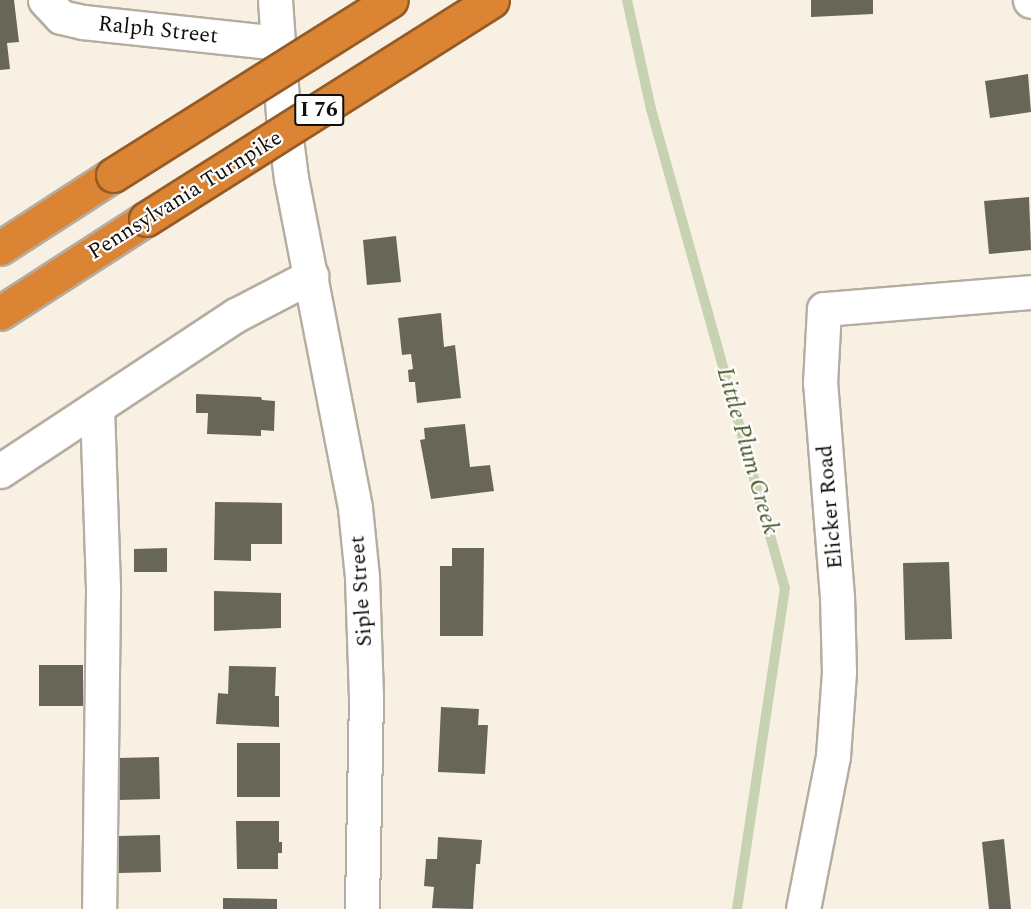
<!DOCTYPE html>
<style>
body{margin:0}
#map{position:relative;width:1031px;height:909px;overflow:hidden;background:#f8f0e2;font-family:Spectral,serif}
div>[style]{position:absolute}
.stream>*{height:10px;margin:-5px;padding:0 5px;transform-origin:5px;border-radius:5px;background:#c7d2b1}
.building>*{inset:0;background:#686659}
.roads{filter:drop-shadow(2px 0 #b5ada1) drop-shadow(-2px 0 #b5ada1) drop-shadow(0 2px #b5ada1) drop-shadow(0 -2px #b5ada1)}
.street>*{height:33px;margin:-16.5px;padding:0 16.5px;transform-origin:16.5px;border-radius:16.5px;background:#fff}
.secondary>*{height:33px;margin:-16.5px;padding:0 16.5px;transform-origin:16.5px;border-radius:16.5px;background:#fff}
.highway>*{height:33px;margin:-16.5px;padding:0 16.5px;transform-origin:16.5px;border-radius:16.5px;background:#db8434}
.bridges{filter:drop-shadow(2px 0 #955b26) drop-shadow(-2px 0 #955b26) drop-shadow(0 2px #955b26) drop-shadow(0 -2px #955b26)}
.highway-bridge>*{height:33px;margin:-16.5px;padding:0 16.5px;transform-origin:16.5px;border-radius:16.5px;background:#db8434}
span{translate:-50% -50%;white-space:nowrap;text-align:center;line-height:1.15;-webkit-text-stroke:4.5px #fefefe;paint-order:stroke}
.shield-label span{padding:2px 4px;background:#fefefe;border:2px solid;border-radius:4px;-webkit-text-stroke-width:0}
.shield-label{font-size:21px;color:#13100c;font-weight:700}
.street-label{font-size:22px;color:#13100c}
.water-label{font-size:24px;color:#4b5826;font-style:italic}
</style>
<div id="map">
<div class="stream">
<div style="left:627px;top:0;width:112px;rotate:77.6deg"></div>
<div style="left:651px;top:109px;width:497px;rotate:74.4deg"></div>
<div style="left:785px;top:588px;width:325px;rotate:98.5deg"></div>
</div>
<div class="building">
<div style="clip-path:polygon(0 0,14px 0,19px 42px,7px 43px,10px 69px,0 70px)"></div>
<div style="clip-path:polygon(811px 0,873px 0,873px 14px,811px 17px)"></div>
<div style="clip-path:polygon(1028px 74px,1031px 112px,990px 118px,985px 81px)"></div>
<div style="clip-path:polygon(1029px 197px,1031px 250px,989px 254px,984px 201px)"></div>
<div style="clip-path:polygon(396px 236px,401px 282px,367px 285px,363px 240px)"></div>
<div style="clip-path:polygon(441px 313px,444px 347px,455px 345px,461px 398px,417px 403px,415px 382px,409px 382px,408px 370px,413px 369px,411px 354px,402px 355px,398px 318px)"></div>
<div style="clip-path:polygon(196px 394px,261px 397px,262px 400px,275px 401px,274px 431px,261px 430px,261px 436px,207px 434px,208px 413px,196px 413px)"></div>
<div style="clip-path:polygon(465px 424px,470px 467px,490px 465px,494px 491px,431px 499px,420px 440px,425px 439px,424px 428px)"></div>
<div style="clip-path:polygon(215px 502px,282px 503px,282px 544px,251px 544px,251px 561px,214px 560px)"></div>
<div style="clip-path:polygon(167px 548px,167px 572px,134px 572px,134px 549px)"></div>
<div style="clip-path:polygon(452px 548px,484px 548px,483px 636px,440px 636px,440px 566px,452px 566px)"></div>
<div style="clip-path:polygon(949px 562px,952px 639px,905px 640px,903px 563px)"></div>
<div style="clip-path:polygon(214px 591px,281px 593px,281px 628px,214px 631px)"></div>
<div style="clip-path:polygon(39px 665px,83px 665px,83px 706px,39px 706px)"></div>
<div style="clip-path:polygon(229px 666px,276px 667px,275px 696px,279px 696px,279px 727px,216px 724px,218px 693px,228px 694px)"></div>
<div style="clip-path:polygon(441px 707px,479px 709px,478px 725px,488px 725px,485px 774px,438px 772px)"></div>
<div style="clip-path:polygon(237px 743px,280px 743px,280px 797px,237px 797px)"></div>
<div style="clip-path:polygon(159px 757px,160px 799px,119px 800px,118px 758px)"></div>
<div style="clip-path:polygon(236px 821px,279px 821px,279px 842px,282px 842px,282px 853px,278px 853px,278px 869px,237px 869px)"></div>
<div style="clip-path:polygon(160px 835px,161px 872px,119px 873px,118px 836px)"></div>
<div style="clip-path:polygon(438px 837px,482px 840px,480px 864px,476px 864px,473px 909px,432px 908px,434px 887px,424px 886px,426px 859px,437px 859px)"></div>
<div style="clip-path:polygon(1004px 839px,1011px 909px,989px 909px,982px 842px)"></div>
<div style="clip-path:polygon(223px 898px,277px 899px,277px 909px,223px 909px)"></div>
</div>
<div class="roads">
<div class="street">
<div style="left:45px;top:0;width:23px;rotate:47deg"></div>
<div style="left:61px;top:17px;width:23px;rotate:13deg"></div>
<div style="left:83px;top:22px;width:196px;rotate:6.1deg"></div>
<div style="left:275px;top:0;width:115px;rotate:86deg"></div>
<div style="left:283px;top:115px;width:64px;rotate:82.8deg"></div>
<div style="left:291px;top:178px;width:336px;rotate:79deg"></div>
<div style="left:355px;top:508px;width:69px;rotate:84.2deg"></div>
<div style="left:362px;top:577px;width:119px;rotate:88.1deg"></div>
<div style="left:366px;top:696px;width:213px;rotate:91.1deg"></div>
<div style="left:97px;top:407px;width:185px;rotate:88.1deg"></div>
<div style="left:103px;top:592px;width:317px;rotate:90.7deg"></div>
<div style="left:0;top:471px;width:283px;rotate:-33.5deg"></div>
<div style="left:236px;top:315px;width:85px;rotate:-27.5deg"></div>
<div style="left:803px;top:909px;width:156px;rotate:-78.9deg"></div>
<div style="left:833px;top:756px;width:84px;rotate:-85.9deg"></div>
<div style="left:839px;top:672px;width:75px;rotate:-91.5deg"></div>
<div style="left:837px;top:597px;width:215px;rotate:-94.5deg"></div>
<div style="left:820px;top:383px;width:74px;rotate:-86.9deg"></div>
<div style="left:824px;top:309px;width:208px;rotate:-4.7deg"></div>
</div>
<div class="secondary">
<div style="left:1030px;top:0;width:1px;rotate:45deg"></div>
</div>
<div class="highway">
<div style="left:0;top:248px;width:135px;rotate:-32.9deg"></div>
<div style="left:0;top:313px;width:174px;rotate:-32.8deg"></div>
</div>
</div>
<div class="bridges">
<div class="highway-bridge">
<div style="left:113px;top:175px;width:328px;rotate:-32.2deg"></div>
<div style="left:146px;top:219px;width:409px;rotate:-32.3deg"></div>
</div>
</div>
<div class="shield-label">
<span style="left:319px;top:110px">I 76</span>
</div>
<div class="street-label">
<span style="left:158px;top:30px;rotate:6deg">Ralph Street</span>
<span style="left:185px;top:195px;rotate:-32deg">Pennsylvania Turnpike</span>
<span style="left:830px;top:507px;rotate:-95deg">Elicker Road</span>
<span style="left:361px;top:591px;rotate:-94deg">Siple Street</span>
</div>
<div class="water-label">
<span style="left:747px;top:451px;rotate:74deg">Little Plum Creek</span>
</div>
</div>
